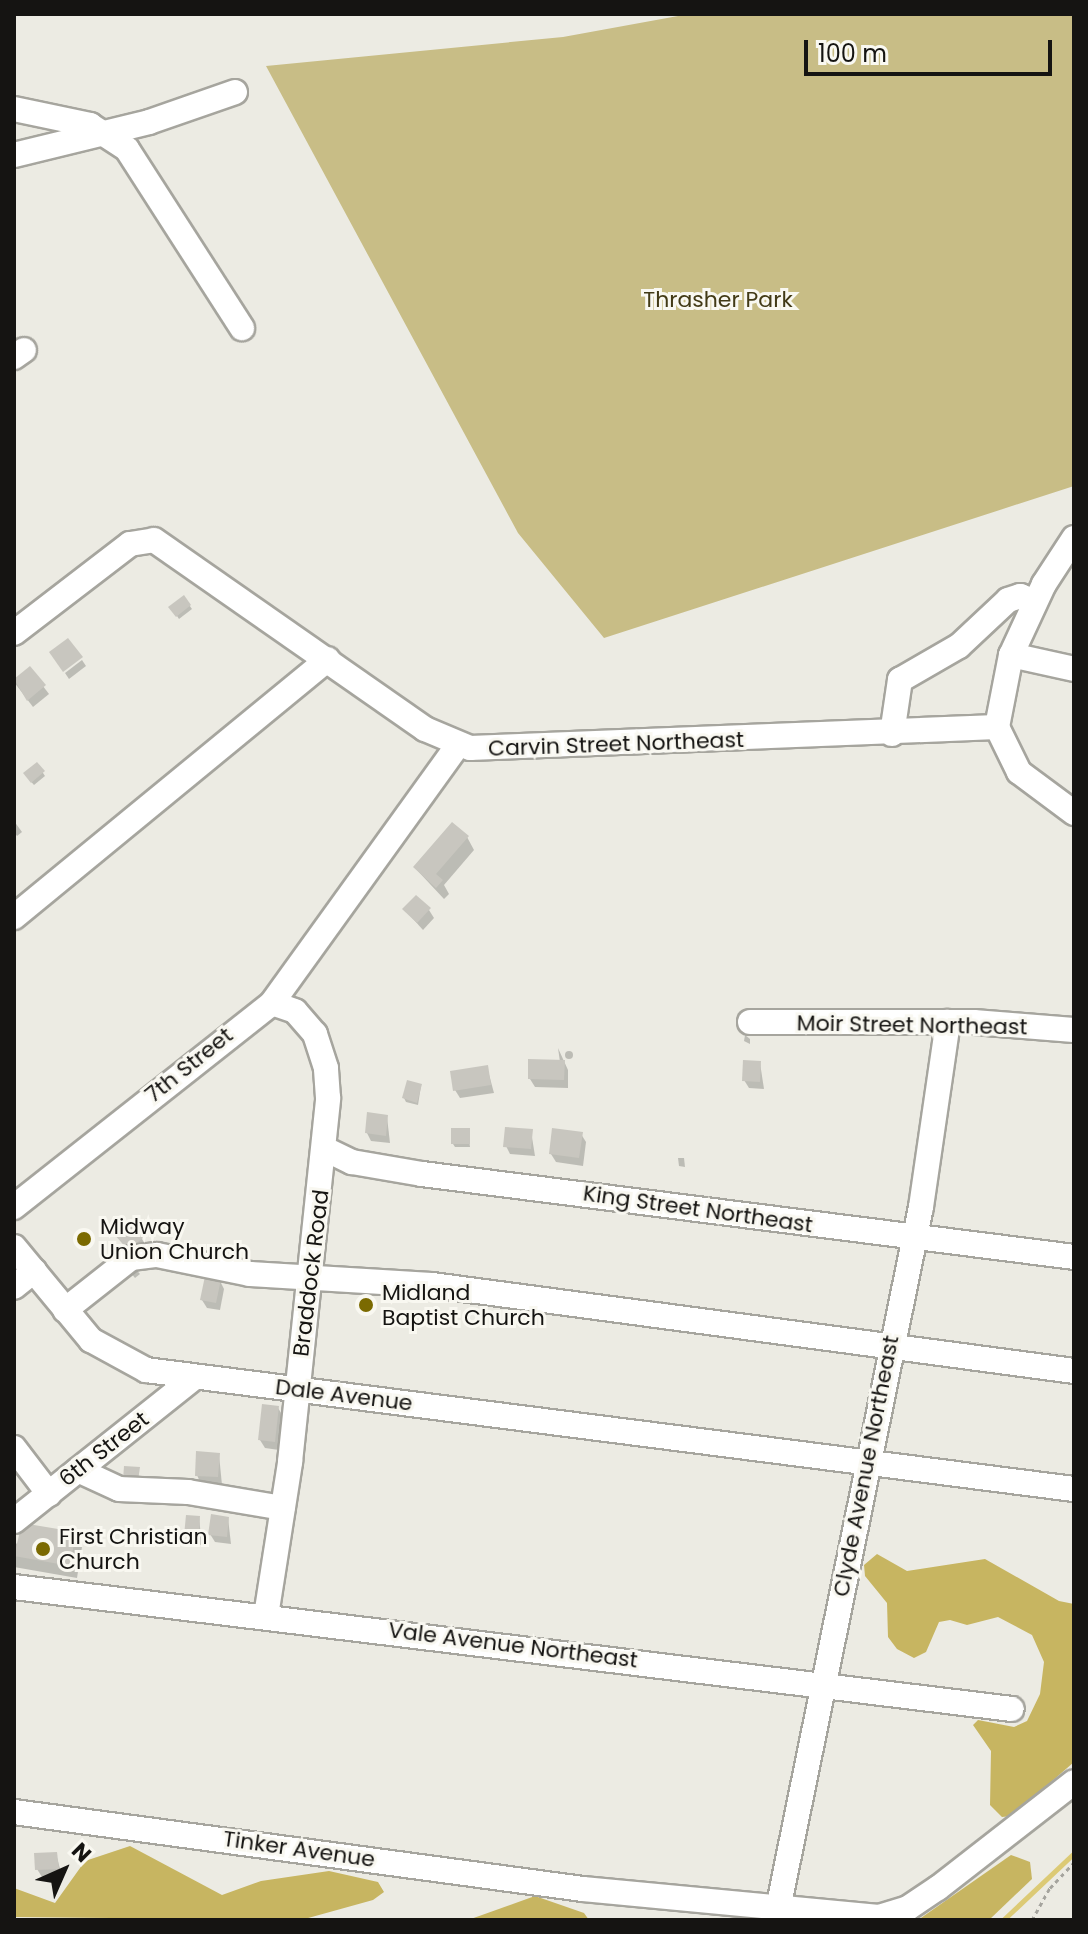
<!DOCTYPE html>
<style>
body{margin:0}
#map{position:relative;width:1088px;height:1934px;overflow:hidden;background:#ecebe3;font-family:Poppins,sans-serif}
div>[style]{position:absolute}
.green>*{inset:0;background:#c8bd86}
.forest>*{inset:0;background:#c7b561}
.shadow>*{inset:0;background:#0003}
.round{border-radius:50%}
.stream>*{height:5px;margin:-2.5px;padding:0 2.5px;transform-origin:2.5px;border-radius:2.5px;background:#dcca75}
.building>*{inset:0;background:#c8c6bf}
.path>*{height:3px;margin-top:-1.5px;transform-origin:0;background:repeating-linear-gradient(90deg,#a5a49e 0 4px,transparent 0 8px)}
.roads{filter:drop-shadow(2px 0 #a6a59e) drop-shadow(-2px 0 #a6a59e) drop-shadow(0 2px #a6a59e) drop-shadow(0 -2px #a6a59e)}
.minor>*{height:24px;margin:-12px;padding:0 12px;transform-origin:12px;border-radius:12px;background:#fff}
.dots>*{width:22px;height:22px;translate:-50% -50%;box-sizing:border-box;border:4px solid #f9f8f1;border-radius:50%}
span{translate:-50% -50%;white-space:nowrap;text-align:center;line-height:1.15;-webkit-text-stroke:6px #f9f8f1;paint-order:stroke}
.park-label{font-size:22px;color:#423a16}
.street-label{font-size:22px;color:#151412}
.poi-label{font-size:22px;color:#151412}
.left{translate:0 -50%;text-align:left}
.frame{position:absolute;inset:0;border:16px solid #151412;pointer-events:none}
.north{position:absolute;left:24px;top:1830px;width:80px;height:80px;-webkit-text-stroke:6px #f9f8f1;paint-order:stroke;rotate:45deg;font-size:22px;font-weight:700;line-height:32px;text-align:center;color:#151412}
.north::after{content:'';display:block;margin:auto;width:28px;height:36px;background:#151412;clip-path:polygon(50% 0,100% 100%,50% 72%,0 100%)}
.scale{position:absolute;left:804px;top:40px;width:248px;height:36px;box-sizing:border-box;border:4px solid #151412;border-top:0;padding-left:10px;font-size:24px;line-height:28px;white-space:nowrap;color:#151412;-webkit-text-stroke:6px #f9f8f1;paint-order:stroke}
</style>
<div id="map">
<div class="green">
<div style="clip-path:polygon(689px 14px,1074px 14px,1074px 486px,604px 638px,518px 533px,266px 66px,563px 37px)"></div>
</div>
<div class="forest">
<div style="clip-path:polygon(877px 1554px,907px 1571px,985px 1559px,1059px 1601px,1074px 1604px,1074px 1762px,1012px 1816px,1002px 1817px,990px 1805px,991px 1751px,973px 1725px,978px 1720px,1014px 1727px,1027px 1721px,1040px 1694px,1044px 1662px,1032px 1635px,998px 1617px,967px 1625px,950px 1620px,939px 1622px,926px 1652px,914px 1658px,897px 1649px,888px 1637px,887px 1603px,865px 1576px,864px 1565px)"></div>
<div style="clip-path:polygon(130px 1846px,222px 1895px,261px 1881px,329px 1871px,378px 1882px,384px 1892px,373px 1900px,301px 1920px,14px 1917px,14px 1888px,55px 1903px,85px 1861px)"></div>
<div style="clip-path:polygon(1011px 1855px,1030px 1862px,1032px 1879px,989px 1920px,918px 1920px)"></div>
<div style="clip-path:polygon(535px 1896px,584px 1913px,589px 1920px,468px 1920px)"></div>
</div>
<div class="shadow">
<div style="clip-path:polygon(184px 598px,192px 609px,179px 619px,171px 607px)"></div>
<div style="clip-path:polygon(82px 660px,86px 666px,69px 679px,65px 673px)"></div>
<div style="clip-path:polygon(30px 669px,49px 694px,33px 707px,14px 682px)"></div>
<div style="clip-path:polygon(37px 764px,45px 776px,34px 785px,27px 777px)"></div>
<div style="clip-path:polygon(14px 821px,22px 832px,17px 836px,14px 832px)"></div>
<div style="clip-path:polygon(467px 837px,474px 850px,444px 885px,449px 894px,444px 899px,415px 868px)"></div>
<div style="clip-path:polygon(405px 910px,429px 910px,434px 918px,423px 930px)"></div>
<div style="clip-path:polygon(745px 1035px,750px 1039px,750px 1044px,744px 1041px)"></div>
<div style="clip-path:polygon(558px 1048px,568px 1070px,568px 1088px,535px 1087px,530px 1079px,560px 1062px)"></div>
<div class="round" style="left:565px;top:1051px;width:8px;height:8px"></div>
<div style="clip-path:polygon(760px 1063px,764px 1089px,749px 1088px,744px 1080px)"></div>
<div style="clip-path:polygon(487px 1067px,494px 1093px,460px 1098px,455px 1090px)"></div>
<div style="clip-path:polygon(421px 1086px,418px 1105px,406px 1102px,404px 1098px)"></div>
<div style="clip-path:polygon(387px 1117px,390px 1143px,371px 1141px,367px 1133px)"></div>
<div style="clip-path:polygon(468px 1130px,470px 1147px,455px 1147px,453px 1144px)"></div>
<div style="clip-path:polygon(531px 1131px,535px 1156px,510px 1154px,506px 1146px)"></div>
<div style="clip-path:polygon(581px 1134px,586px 1142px,583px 1166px,556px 1162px,551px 1154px)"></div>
<div style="clip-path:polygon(678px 1158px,684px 1158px,685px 1167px,679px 1166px)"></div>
<div style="clip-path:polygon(130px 1223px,147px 1246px,134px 1257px)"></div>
<div style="clip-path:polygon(133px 1266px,140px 1274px,135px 1278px,131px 1273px)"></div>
<div style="clip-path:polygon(220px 1281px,224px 1289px,220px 1310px,207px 1308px,202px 1300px)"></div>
<div style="clip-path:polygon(278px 1408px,283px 1416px,279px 1450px,265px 1448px,260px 1440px)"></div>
<div style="clip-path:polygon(219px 1455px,222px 1485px,201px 1484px,197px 1475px)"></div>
<div style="clip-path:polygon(199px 1518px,202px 1545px,191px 1544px,186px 1536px)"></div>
<div style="clip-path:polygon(228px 1518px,231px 1544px,215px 1542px,210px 1534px)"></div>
<div style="clip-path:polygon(74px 1534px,82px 1547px,77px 1578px,14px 1567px,14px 1544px)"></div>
<div style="clip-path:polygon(56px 1854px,62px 1876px,42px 1877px,37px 1869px)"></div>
</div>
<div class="stream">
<div style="left:1003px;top:1920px;width:98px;rotate:-43.3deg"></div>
</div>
<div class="building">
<div style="clip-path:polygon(184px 595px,191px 605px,176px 617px,168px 607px)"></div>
<div style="clip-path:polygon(68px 638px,83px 657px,63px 672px,49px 652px)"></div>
<div style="clip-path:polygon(30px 666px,46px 685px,27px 701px,14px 679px)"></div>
<div style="clip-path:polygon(37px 762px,45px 771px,31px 783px,23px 773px)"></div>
<div style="clip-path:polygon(452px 822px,469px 836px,436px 874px,443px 880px,436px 888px,413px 867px)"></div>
<div style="clip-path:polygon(416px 895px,431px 908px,417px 923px,402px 909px)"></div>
<div style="clip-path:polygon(528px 1059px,565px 1060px,564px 1080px,528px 1079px)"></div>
<div style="clip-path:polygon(743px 1060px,761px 1061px,760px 1082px,742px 1081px)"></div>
<div style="clip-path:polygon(488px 1065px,491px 1085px,453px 1091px,450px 1071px)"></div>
<div style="clip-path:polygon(407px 1080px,422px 1084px,417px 1103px,402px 1098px)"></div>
<div style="clip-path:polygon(367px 1112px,388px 1115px,386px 1136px,365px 1133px)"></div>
<div style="clip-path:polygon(505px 1127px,533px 1129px,531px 1149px,503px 1147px)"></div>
<div style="clip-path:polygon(451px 1128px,470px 1128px,470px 1144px,451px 1144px)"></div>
<div style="clip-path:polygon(552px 1128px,583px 1132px,579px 1158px,549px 1154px)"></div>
<div style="clip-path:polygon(130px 1221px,144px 1237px,128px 1250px,114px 1234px)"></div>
<div style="clip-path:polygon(205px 1276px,221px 1279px,216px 1303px,200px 1300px)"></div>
<div style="clip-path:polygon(262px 1404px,279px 1406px,275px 1442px,258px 1440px)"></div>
<div style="clip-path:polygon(196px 1451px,220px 1453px,218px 1477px,195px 1476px)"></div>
<div style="clip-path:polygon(124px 1466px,140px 1467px,138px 1481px,123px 1480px)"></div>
<div style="clip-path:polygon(211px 1514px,229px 1517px,227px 1537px,208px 1535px)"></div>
<div style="clip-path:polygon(186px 1515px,200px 1516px,199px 1537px,184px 1536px)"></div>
<div style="clip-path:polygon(22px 1523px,76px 1532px,70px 1566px,14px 1556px)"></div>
<div style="clip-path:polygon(57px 1852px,59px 1869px,35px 1870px,34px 1853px)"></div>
</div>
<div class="path">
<div style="left:1032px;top:1920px;width:37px;rotate:-61deg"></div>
<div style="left:1050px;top:1888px;width:35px;rotate:-47deg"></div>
</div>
<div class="roads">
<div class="minor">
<div style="left:14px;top:109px;width:78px;rotate:11.9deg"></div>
<div style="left:90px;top:125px;width:44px;rotate:33deg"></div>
<div style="left:127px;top:149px;width:213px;rotate:57.3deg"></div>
<div style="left:14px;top:155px;width:139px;rotate:-13.7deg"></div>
<div style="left:149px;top:122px;width:91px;rotate:-19.2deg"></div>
<div style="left:14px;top:357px;width:12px;rotate:-35deg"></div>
<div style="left:1074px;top:538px;width:55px;rotate:123.1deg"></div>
<div style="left:1044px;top:584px;width:78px;rotate:114.9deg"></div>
<div style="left:1011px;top:655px;width:73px;rotate:101deg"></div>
<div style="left:997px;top:727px;width:50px;rotate:63.9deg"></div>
<div style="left:1019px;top:772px;width:69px;rotate:36.7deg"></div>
<div style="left:14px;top:633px;width:146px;rotate:-37.5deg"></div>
<div style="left:130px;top:544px;width:24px;rotate:-9deg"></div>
<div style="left:154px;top:540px;width:330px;rotate:34.9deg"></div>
<div style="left:425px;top:729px;width:49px;rotate:22.9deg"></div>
<div style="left:470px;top:748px;width:527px;rotate:-2.28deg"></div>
<div style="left:1011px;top:655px;width:65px;rotate:12.5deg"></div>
<div style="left:892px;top:734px;width:55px;rotate:-81.6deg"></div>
<div style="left:900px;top:680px;width:68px;rotate:-30deg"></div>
<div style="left:959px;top:646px;width:67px;rotate:-43.2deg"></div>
<div style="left:1008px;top:600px;width:13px;rotate:-18deg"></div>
<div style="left:1020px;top:596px;width:16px;rotate:22deg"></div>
<div style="left:14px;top:917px;width:406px;rotate:-39.4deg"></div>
<div style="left:750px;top:1022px;width:224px"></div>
<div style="left:974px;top:1022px;width:100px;rotate:4.6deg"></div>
<div style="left:325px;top:1149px;width:30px;rotate:26deg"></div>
<div style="left:352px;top:1162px;width:71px;rotate:9.7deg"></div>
<div style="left:422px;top:1174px;width:657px;rotate:7.25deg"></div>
<div style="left:14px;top:1207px;width:329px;rotate:-38.3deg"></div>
<div style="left:272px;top:1003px;width:318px;rotate:-54.2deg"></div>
<div style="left:14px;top:1247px;width:121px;rotate:50.4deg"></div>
<div style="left:91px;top:1340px;width:63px;rotate:28.6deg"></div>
<div style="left:146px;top:1370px;width:936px;rotate:7.31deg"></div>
<div style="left:14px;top:1287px;width:26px;rotate:-39deg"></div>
<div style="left:65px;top:1310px;width:84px;rotate:-38.2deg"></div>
<div style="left:131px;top:1258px;width:26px;rotate:-7deg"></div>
<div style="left:157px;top:1255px;width:95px;rotate:11.5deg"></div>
<div style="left:250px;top:1274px;width:182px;rotate:3.5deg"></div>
<div style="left:432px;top:1285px;width:648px;rotate:7.63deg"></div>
<div style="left:14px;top:1448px;width:58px;rotate:52.7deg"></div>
<div style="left:78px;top:1470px;width:45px;rotate:24.9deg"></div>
<div style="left:119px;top:1489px;width:69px;rotate:2.5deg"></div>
<div style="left:188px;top:1492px;width:96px;rotate:9.6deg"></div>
<div style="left:14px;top:1521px;width:231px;rotate:-38.5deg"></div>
<div style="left:14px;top:1587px;width:1005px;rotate:6.97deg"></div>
<div style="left:266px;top:1616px;width:156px;rotate:-81.1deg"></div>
<div style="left:290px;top:1462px;width:366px;rotate:-84deg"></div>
<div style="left:328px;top:1098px;width:30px;rotate:-94deg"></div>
<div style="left:326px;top:1068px;width:36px;rotate:-108deg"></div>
<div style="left:315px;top:1034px;width:30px;rotate:-131deg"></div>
<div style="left:295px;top:1011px;width:24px;rotate:-161deg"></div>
<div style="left:14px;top:1812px;width:574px;rotate:7.71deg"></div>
<div style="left:583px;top:1889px;width:297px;rotate:5.4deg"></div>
<div style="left:879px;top:1917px;width:30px;rotate:-17deg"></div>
<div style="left:908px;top:1908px;width:36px;rotate:-34deg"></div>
<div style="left:938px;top:1888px;width:172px;rotate:-37.9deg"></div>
<div style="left:778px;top:1909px;width:716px;rotate:-78.49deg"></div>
<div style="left:921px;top:1207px;width:187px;rotate:-81.7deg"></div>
</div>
</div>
<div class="dots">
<div style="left:84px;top:1239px;background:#7b6a01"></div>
<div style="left:366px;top:1305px;background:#7b6a01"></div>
<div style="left:43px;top:1549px;background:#7b6a01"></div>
</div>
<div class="park-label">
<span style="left:718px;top:300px">Thrasher Park</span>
</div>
<div class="street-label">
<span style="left:616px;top:744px;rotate:-2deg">Carvin Street Northeast</span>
<span style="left:912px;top:1025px;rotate:1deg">Moir Street Northeast</span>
<span style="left:189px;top:1065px;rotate:-39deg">7th Street</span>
<span style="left:698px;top:1209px;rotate:8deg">King Street Northeast</span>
<span style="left:311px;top:1273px;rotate:-83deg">Braddock Road</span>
<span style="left:344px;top:1395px;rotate:7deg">Dale Avenue</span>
<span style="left:104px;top:1449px;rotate:-38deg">6th Street</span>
<span style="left:866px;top:1466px;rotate:-79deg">Clyde Avenue Northeast</span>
<span style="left:513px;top:1645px;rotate:7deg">Vale Avenue Northeast</span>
<span style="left:299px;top:1849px;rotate:8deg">Tinker Avenue</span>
</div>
<div class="poi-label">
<span class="left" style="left:100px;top:1239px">Midway<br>Union Church</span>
<span class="left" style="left:382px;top:1305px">Midland<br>Baptist Church</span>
<span class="left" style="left:59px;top:1549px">First Christian<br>Church</span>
</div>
<div class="frame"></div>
<div class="north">N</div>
<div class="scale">100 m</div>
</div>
